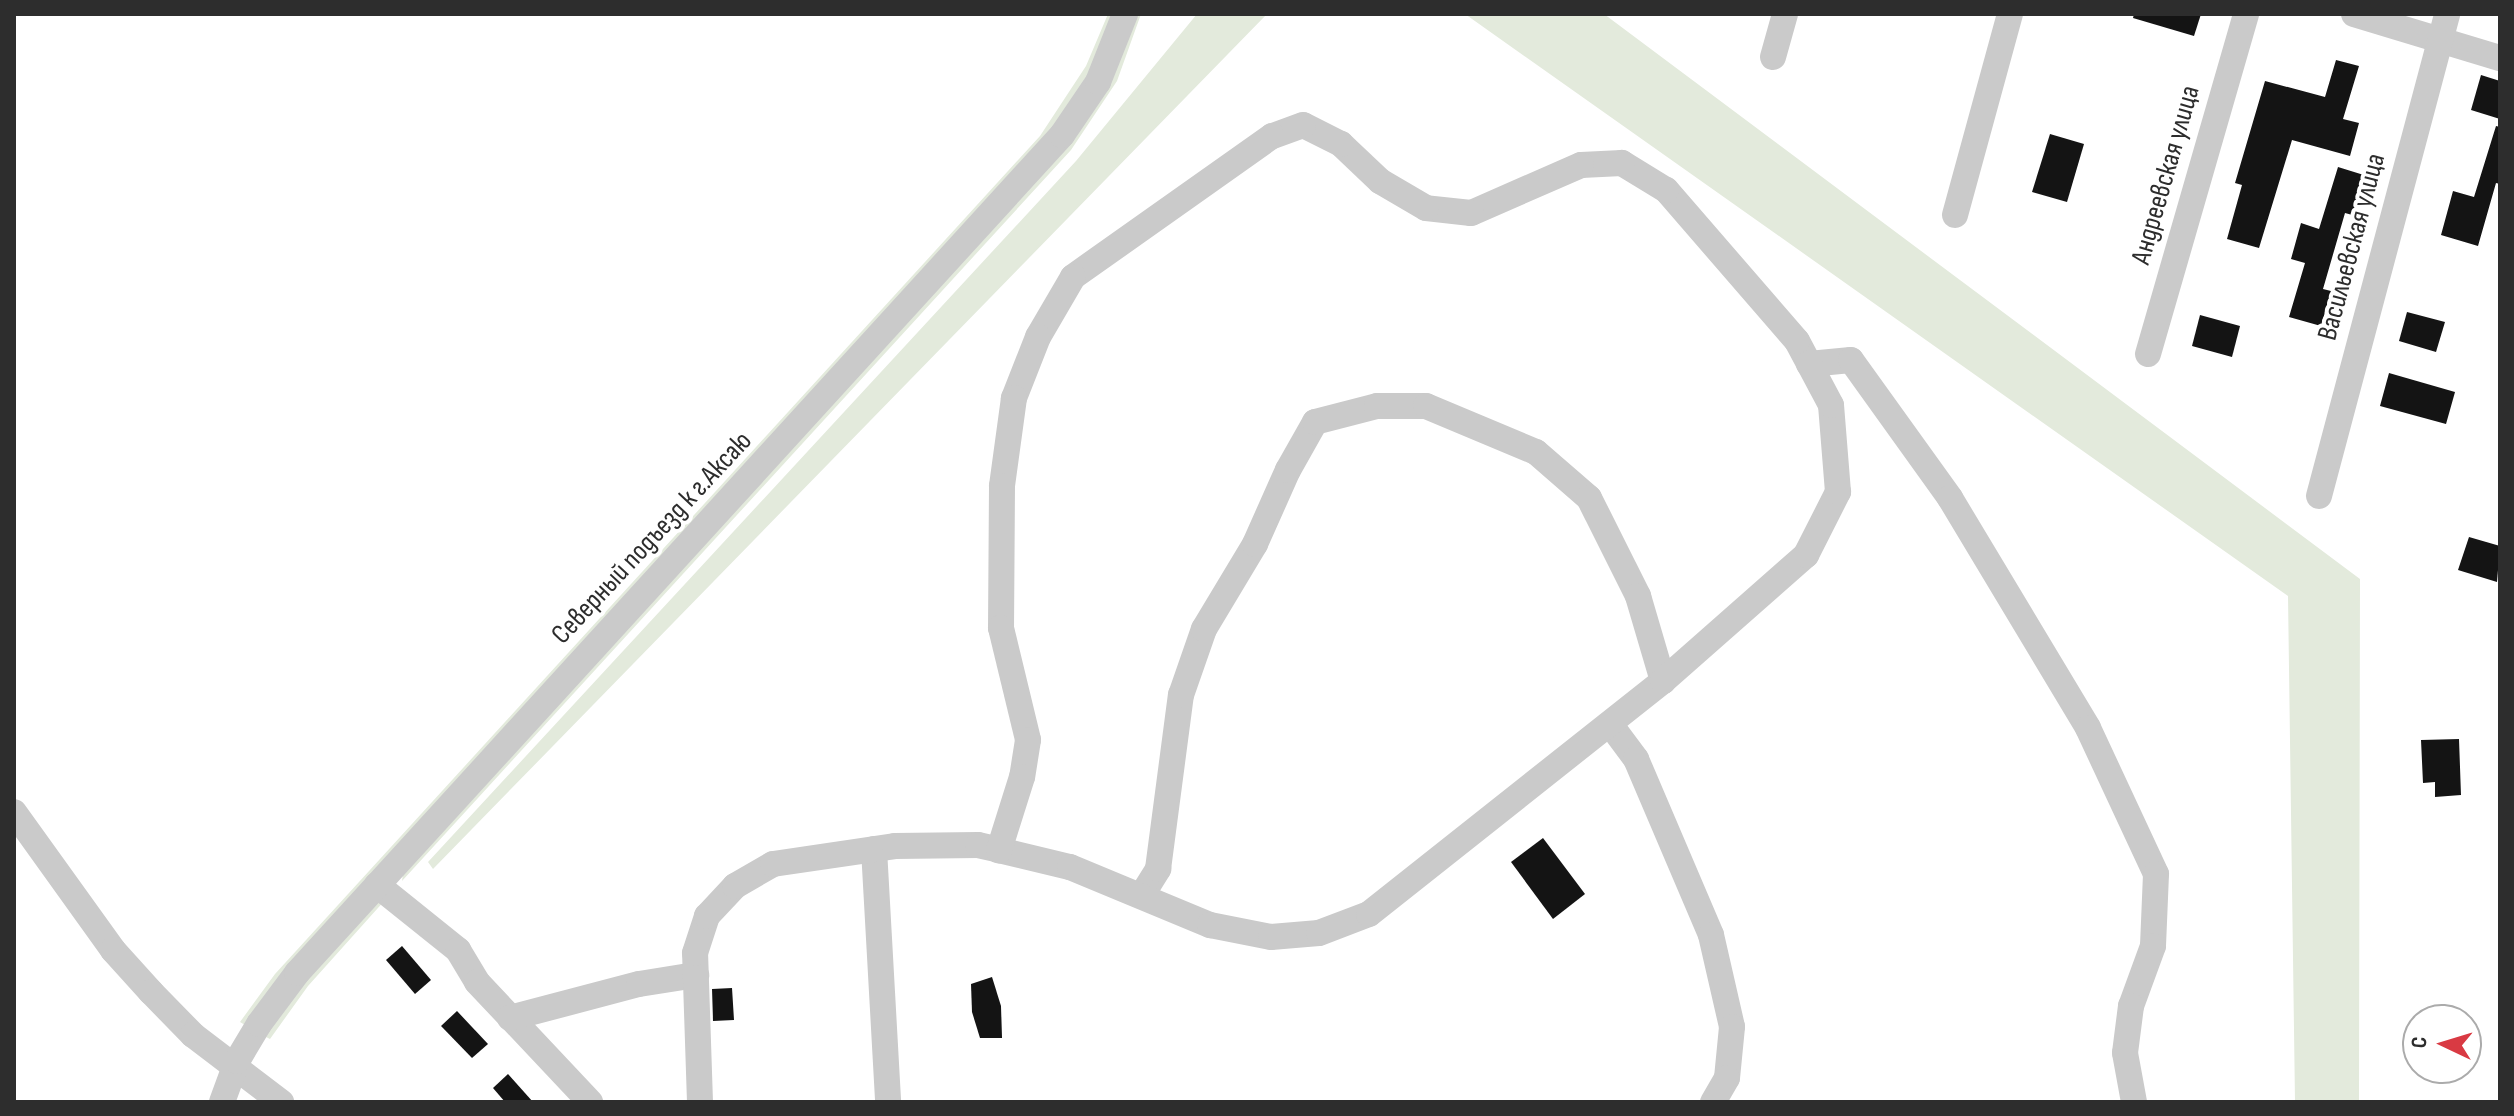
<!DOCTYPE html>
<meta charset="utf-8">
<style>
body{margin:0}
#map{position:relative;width:2514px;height:1116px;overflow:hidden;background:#fff;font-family:"Sofia Sans Condensed",sans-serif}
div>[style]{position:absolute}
.green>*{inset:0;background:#e3eadc}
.building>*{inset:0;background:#141414}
.minor>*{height:26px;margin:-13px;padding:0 13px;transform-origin:13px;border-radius:13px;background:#cacaca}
span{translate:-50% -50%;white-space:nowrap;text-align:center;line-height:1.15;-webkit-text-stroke:8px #fff;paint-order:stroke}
.street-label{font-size:28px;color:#2d2d2d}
.frame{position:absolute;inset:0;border:16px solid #2d2d2d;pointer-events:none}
.north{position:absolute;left:2402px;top:1004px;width:80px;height:80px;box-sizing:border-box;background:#fff;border:2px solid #ababab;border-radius:50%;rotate:274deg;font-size:22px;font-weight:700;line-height:32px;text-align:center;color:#2d2d2d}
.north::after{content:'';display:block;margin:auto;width:28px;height:36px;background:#d93a43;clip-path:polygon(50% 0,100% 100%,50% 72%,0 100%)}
</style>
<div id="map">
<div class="green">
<div style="clip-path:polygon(1108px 14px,1114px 14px,1096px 61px,1056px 126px,245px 1025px,240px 1022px,275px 974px,1040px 136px,1086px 66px)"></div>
<div style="clip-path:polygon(1135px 14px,1141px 14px,1117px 81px,1071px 150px,402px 881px,403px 874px,1054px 160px)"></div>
<div style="clip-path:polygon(1197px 14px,1267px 14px,433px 869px,428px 862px,1076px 161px)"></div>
<div style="clip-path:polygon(1465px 14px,1604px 14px,2360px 579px,2359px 1102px,2295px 1102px,2288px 596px)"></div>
<div style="clip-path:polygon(386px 899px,308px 986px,270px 1039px,264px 1036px,283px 1008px,373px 903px)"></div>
</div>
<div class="building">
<div style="clip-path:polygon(2134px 14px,2201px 14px,2194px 36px,2133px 18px)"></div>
<div style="clip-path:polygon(2336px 60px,2359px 66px,2343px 119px,2359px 123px,2350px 156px,2292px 140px,2259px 248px,2227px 239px,2242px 185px,2235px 183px,2265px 81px,2325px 97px)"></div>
<div style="clip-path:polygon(2481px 75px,2500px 81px,2500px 119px,2471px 110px)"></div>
<div style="clip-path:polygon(2496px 126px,2500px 127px,2500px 184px,2496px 183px,2478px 246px,2441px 235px,2453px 191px,2474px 197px)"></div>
<div style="clip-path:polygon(2050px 134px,2084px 144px,2067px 202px,2032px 192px)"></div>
<div style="clip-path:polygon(2338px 167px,2367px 176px,2356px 216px,2345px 213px,2323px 289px,2331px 291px,2321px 326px,2289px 317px,2305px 263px,2291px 259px,2301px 223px,2319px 229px)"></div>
<div style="clip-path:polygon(2407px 312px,2445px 322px,2436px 352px,2399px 341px)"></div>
<div style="clip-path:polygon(2200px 315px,2240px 326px,2232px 357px,2192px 346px)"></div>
<div style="clip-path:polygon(2389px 373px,2455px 392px,2446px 424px,2380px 406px)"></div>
<div style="clip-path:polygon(2469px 537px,2500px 546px,2497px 582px,2458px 570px)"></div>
<div style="clip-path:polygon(2459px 739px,2461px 795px,2435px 797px,2435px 782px,2423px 783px,2421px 740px)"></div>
<div style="clip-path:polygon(1543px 838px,1585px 894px,1553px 919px,1511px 862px)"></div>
<div style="clip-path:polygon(402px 946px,431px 980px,415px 994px,386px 960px)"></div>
<div style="clip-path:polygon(992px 977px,1001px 1006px,1002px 1038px,980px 1038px,972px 1012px,971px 984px)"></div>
<div style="clip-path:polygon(732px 988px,734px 1020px,713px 1021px,712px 989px)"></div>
<div style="clip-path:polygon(457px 1011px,488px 1044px,472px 1058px,441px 1026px)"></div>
<div style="clip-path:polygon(508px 1074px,533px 1102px,505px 1102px,493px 1088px)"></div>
</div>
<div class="minor">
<div style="left:2354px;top:14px;width:152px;rotate:16.8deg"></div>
<div style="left:1773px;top:57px;width:45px;rotate:-74.4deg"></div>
<div style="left:1955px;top:215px;width:208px;rotate:-74.7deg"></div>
<div style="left:2148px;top:354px;width:354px;rotate:-73.9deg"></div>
<div style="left:1809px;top:364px;width:42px;rotate:-5.4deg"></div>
<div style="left:1851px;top:360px;width:170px;rotate:54.3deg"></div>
<div style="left:1950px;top:498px;width:268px;rotate:59deg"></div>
<div style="left:2088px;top:728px;width:161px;rotate:65deg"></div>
<div style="left:2156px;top:874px;width:72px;rotate:92.4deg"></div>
<div style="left:2153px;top:946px;width:64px;rotate:110.1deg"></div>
<div style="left:2131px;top:1006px;width:47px;rotate:97.3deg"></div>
<div style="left:2125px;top:1053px;width:50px;rotate:79.6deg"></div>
<div style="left:2319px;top:496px;width:499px;rotate:-75.1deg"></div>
<div style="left:1610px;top:724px;width:44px;rotate:53.4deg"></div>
<div style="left:1636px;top:759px;width:191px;rotate:66.9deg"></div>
<div style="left:1711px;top:935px;width:94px;rotate:77.1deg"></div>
<div style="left:1732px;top:1027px;width:51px;rotate:95.6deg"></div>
<div style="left:1727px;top:1078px;width:28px;rotate:120deg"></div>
<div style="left:14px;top:812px;width:170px;rotate:54.3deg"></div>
<div style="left:113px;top:950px;width:57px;rotate:47.9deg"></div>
<div style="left:151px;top:992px;width:60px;rotate:45.7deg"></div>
<div style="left:193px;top:1035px;width:111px;rotate:37.3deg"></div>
<div style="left:874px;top:849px;width:253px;rotate:86.8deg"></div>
<div style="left:377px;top:885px;width:104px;rotate:38.7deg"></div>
<div style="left:458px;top:950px;width:37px;rotate:59deg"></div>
<div style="left:477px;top:982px;width:165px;rotate:46.7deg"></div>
<div style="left:1142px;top:895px;width:31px;rotate:-58deg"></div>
<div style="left:1158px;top:869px;width:176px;rotate:-82.5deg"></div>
<div style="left:1181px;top:695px;width:70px;rotate:-70.8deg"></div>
<div style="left:1204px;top:629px;width:99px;rotate:-59deg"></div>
<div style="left:1255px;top:544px;width:81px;rotate:-66deg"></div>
<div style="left:1288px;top:470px;width:55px;rotate:-60.6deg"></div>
<div style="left:1315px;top:422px;width:64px;rotate:-14.5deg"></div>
<div style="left:1377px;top:406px;width:49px"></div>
<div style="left:1426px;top:406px;width:119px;rotate:22.7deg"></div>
<div style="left:1536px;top:452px;width:70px;rotate:41deg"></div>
<div style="left:1589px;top:498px;width:110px;rotate:63.4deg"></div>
<div style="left:1638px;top:596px;width:89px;rotate:73.6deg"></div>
<div style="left:510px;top:1018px;width:133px;rotate:-14.8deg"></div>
<div style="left:639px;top:984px;width:58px;rotate:-9deg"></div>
<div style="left:222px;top:1102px;width:44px;rotate:-69.9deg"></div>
<div style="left:237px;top:1061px;width:43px;rotate:-59.3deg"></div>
<div style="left:259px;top:1024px;width:64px;rotate:-53.3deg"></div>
<div style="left:297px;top:973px;width:1135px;rotate:-47.61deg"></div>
<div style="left:1062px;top:135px;width:64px;rotate:-55.8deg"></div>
<div style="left:1098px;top:82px;width:73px;rotate:-68.3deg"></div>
<div style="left:700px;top:1102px;width:149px;rotate:-91.9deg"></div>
<div style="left:695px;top:953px;width:39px;rotate:-72deg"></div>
<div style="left:707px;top:916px;width:41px;rotate:-47deg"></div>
<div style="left:735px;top:886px;width:44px;rotate:-30.1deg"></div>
<div style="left:773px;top:864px;width:123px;rotate:-8.4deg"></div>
<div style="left:895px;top:846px;width:83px;rotate:-0.7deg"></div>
<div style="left:978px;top:845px;width:22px;rotate:13deg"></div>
<div style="left:999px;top:850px;width:73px;rotate:13.5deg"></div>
<div style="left:1070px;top:867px;width:152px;rotate:22.5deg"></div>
<div style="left:1210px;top:925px;width:62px;rotate:11.1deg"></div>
<div style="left:1271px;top:937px;width:48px;rotate:-4.8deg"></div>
<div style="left:1319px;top:933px;width:53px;rotate:-20.8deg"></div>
<div style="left:1369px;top:914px;width:375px;rotate:-38.4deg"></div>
<div style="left:1663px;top:681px;width:191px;rotate:-41.4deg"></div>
<div style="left:1806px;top:555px;width:71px;rotate:-63.1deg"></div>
<div style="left:1838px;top:492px;width:87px;rotate:-94.6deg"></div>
<div style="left:1831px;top:405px;width:72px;rotate:-118deg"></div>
<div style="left:1797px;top:341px;width:200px;rotate:-130.9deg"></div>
<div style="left:1666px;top:190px;width:52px;rotate:-148.5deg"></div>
<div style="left:1622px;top:163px;width:41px;rotate:177.2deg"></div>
<div style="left:1581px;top:165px;width:120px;rotate:156.4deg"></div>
<div style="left:1471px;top:213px;width:45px;rotate:-173.7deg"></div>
<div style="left:1426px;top:208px;width:53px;rotate:-149.6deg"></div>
<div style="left:1380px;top:181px;width:54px;rotate:-136.5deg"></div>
<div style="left:1341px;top:144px;width:42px;rotate:-153.4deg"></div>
<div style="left:1303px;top:125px;width:33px;rotate:160deg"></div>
<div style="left:1272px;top:136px;width:244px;rotate:144.7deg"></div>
<div style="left:1073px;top:277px;width:69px;rotate:120.3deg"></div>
<div style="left:1038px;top:337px;width:66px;rotate:111.5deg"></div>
<div style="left:1014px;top:398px;width:89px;rotate:97.8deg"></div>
<div style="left:1002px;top:486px;width:142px;rotate:90.4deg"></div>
<div style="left:1001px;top:628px;width:115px;rotate:76.4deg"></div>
<div style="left:1028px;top:740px;width:37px;rotate:99deg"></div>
<div style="left:1022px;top:777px;width:77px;rotate:107.5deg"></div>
</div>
<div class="street-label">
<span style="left:2166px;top:175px;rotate:-74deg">Андреевская улица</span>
<span style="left:2352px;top:247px;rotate:-75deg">Васильевская улица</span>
<span style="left:652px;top:538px;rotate:-47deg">Северный подъезд к г.Аксаю</span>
</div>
<div class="frame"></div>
<div class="north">С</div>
</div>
